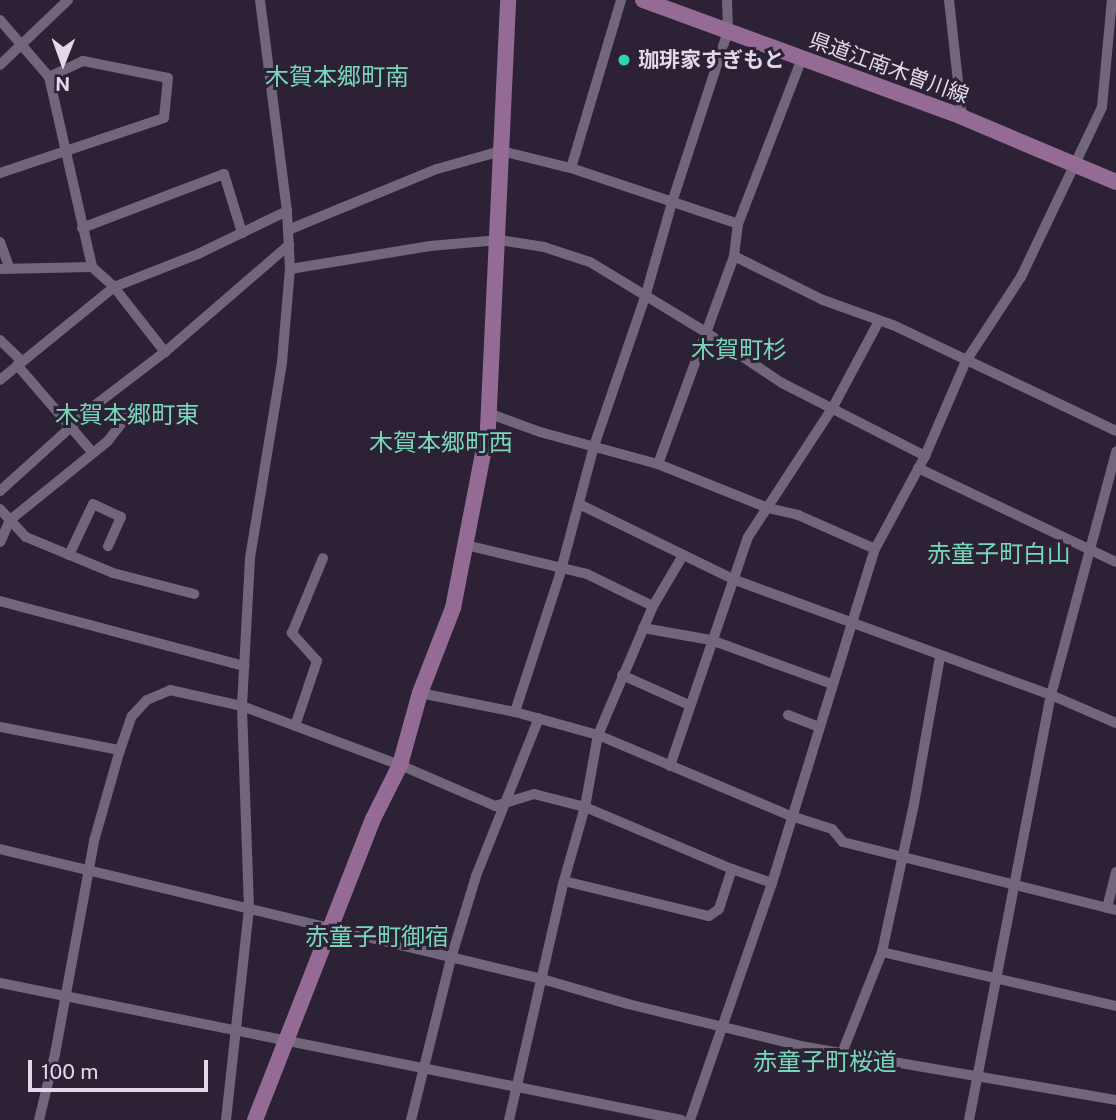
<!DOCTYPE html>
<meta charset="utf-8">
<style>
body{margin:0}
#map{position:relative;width:1116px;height:1120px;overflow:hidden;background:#2c2135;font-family:"Public Sans","Noto Sans JP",sans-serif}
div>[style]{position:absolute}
.street>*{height:10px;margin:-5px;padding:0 5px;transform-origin:5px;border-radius:5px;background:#72667d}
.secondary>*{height:16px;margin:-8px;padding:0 8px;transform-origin:8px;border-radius:8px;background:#946b94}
.dots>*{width:19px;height:19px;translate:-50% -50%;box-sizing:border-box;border:4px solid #2c2135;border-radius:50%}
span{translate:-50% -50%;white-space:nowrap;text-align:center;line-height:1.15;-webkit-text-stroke:6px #2c2135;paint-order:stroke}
.poi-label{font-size:21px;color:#e1d9e7;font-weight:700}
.left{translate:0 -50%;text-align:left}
.street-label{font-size:21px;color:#e1d9e7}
.quarter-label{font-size:24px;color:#79d7b9}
.north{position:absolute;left:28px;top:28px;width:70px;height:70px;-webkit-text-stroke:5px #2c2135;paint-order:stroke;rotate:181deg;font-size:19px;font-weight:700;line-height:28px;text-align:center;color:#e1d9e7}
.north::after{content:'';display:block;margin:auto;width:24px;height:32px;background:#e1d9e7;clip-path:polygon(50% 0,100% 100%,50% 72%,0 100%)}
.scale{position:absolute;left:28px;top:1060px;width:180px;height:32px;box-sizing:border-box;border:4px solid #e1d9e7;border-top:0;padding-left:9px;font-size:21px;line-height:24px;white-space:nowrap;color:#e1d9e7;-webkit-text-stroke:5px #2c2135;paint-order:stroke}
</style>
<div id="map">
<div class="street">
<div style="left:727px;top:0;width:31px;rotate:88deg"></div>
<div style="left:728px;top:31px;width:177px;rotate:108.1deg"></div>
<div style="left:673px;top:199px;width:102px;rotate:105.9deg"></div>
<div style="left:645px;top:297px;width:157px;rotate:108.9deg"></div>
<div style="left:594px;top:446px;width:132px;rotate:104.9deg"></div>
<div style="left:560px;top:574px;width:145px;rotate:108.1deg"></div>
<div style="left:515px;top:712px;width:86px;rotate:15.5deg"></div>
<div style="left:598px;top:735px;width:209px;rotate:22.8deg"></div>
<div style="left:791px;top:816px;width:43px;rotate:17.6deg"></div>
<div style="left:832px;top:829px;width:17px;rotate:50deg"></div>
<div style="left:843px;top:842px;width:281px;rotate:14deg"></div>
<div style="left:949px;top:0;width:118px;rotate:83.7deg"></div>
<div style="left:0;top:20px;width:75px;rotate:49.3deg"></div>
<div style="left:49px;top:77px;width:195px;rotate:77.2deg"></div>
<div style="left:92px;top:267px;width:30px;rotate:42deg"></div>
<div style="left:114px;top:287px;width:83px;rotate:51.9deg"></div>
<div style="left:0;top:65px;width:94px;rotate:-43.7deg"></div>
<div style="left:571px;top:168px;width:175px;rotate:-73.4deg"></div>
<div style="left:0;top:173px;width:173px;rotate:-18.5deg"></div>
<div style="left:164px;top:118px;width:40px;rotate:-84.3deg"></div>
<div style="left:168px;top:78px;width:87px;rotate:-168.7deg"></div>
<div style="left:83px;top:61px;width:38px;rotate:155deg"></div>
<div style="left:82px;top:228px;width:152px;rotate:-20.8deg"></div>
<div style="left:224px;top:174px;width:62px;rotate:73deg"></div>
<div style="left:288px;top:230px;width:161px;rotate:-22.3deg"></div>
<div style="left:437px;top:169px;width:66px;rotate:-15.7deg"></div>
<div style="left:501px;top:151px;width:72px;rotate:13.7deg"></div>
<div style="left:571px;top:168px;width:176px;rotate:18.5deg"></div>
<div style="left:0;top:242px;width:27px;rotate:70deg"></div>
<div style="left:734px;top:256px;width:99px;rotate:26.3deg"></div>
<div style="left:823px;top:300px;width:74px;rotate:19.7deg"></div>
<div style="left:893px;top:325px;width:247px;rotate:25.4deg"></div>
<div style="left:0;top:269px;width:92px;rotate:-1.2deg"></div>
<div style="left:290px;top:269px;width:142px;rotate:-9.3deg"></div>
<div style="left:430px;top:246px;width:69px;rotate:-5deg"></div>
<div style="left:499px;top:240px;width:46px;rotate:8.8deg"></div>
<div style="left:544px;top:247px;width:48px;rotate:18.1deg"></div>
<div style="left:590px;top:262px;width:133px;rotate:31.2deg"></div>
<div style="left:704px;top:331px;width:94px;rotate:33.7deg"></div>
<div style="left:782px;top:383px;width:161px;rotate:27deg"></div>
<div style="left:0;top:340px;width:30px;rotate:44deg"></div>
<div style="left:17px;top:365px;width:116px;rotate:49.2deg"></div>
<div style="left:0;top:380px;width:147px;rotate:-39.2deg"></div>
<div style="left:114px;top:287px;width:90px;rotate:-21.4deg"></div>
<div style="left:198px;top:254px;width:99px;rotate:-25.8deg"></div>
<div style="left:132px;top:410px;width:39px;rotate:128deg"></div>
<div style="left:108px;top:441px;width:126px;rotate:141.1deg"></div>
<div style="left:10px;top:520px;width:23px;rotate:47deg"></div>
<div style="left:26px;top:537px;width:94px;rotate:22.5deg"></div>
<div style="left:113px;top:573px;width:84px;rotate:14.5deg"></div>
<div style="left:488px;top:413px;width:55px;rotate:20.1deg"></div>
<div style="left:540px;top:432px;width:122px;rotate:15.2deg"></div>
<div style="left:658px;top:464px;width:118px;rotate:21.8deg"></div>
<div style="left:768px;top:508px;width:31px;rotate:13deg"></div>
<div style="left:798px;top:515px;width:84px;rotate:23.8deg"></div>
<div style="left:658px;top:464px;width:221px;rotate:-69.9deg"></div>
<div style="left:734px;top:256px;width:32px;rotate:-83deg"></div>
<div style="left:738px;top:224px;width:178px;rotate:-68.9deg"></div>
<div style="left:918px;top:468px;width:219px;rotate:25.4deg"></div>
<div style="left:0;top:491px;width:127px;rotate:-42.1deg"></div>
<div style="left:94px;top:406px;width:89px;rotate:-37.3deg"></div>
<div style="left:165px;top:352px;width:164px;rotate:-40.8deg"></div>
<div style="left:579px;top:504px;width:174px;rotate:26deg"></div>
<div style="left:735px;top:580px;width:336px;rotate:20deg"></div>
<div style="left:1051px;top:695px;width:71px;rotate:23.3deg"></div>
<div style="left:0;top:509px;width:15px;rotate:48deg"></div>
<div style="left:10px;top:520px;width:24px;rotate:114deg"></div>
<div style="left:466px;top:545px;width:124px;rotate:13.5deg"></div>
<div style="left:587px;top:574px;width:73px;rotate:25.9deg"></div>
<div style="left:69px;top:555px;width:56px;rotate:-64.8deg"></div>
<div style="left:93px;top:504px;width:31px;rotate:25deg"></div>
<div style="left:121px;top:517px;width:32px;rotate:114deg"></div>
<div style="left:0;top:601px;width:253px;rotate:14.9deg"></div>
<div style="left:643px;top:628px;width:69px;rotate:10deg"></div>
<div style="left:711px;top:640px;width:129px;rotate:20deg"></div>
<div style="left:622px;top:675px;width:73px;rotate:24.1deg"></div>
<div style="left:420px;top:693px;width:97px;rotate:11.3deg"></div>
<div style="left:788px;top:715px;width:33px;rotate:21deg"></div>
<div style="left:295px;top:726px;width:69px;rotate:-71.3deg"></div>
<div style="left:317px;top:661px;width:38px;rotate:-132deg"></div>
<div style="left:292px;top:633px;width:81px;rotate:-67.5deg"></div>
<div style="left:0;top:727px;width:122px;rotate:10.9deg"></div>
<div style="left:670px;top:766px;width:242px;rotate:-71.2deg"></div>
<div style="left:748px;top:537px;width:155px;rotate:-56.8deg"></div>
<div style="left:833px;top:407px;width:98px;rotate:-61.9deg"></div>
<div style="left:0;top:849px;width:557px;rotate:13.49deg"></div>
<div style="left:542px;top:979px;width:90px;rotate:16.2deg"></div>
<div style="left:628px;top:1004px;width:183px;rotate:13.6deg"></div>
<div style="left:806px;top:1047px;width:314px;rotate:9.7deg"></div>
<div style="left:564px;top:881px;width:149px;rotate:13.6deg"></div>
<div style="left:709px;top:916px;width:12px;rotate:-35deg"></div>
<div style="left:719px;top:909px;width:42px;rotate:-72deg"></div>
<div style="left:1107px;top:908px;width:37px;rotate:-76deg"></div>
<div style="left:882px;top:952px;width:240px;rotate:13deg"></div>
<div style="left:0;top:983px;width:695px;rotate:11.37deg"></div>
<div style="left:842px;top:1053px;width:109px;rotate:-68.4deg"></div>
<div style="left:882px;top:952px;width:151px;rotate:-77.8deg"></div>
<div style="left:914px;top:804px;width:150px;rotate:-80deg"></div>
<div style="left:39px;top:1120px;width:68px;rotate:-76.4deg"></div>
<div style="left:55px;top:1054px;width:217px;rotate:-79.6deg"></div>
<div style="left:94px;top:841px;width:95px;rotate:-74.1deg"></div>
<div style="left:120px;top:750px;width:36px;rotate:-71deg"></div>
<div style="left:132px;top:716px;width:22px;rotate:-47deg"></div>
<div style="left:147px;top:700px;width:25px;rotate:-23deg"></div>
<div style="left:170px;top:690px;width:74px;rotate:12.5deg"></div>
<div style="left:242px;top:706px;width:169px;rotate:20.5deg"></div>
<div style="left:400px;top:765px;width:103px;rotate:23.3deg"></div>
<div style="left:495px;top:806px;width:41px;rotate:-17.1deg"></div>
<div style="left:534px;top:794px;width:53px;rotate:14.3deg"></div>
<div style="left:585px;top:807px;width:160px;rotate:22.9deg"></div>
<div style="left:732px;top:869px;width:42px;rotate:19.3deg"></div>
<div style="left:226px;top:1120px;width:213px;rotate:-83.8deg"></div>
<div style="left:249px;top:908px;width:202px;rotate:-92deg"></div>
<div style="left:242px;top:706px;width:148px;rotate:-86.9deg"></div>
<div style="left:250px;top:558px;width:199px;rotate:-80.7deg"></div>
<div style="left:282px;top:362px;width:93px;rotate:-85.1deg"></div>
<div style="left:290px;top:269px;width:58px;rotate:-93deg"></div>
<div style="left:287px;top:211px;width:213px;rotate:-97.3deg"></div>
<div style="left:411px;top:1120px;width:167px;rotate:-76.1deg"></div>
<div style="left:451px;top:958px;width:86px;rotate:-73deg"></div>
<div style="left:476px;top:876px;width:170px;rotate:-68.3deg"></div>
<div style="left:509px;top:1120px;width:242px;rotate:-77.1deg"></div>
<div style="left:563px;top:884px;width:80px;rotate:-74.1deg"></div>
<div style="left:585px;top:807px;width:73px;rotate:-79.8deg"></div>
<div style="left:598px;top:735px;width:140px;rotate:-66.9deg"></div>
<div style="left:653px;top:606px;width:57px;rotate:-59.4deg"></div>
<div style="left:690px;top:1120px;width:251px;rotate:-70.9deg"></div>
<div style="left:772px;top:883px;width:350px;rotate:-72.9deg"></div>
<div style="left:875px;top:549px;width:106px;rotate:-61.7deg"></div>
<div style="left:925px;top:456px;width:103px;rotate:-66.7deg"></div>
<div style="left:966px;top:361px;width:100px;rotate:-56.8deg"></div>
<div style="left:1021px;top:277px;width:188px;rotate:-64.5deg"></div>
<div style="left:1102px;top:107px;width:107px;rotate:-84.7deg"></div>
<div style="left:969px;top:1120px;width:433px;rotate:-79.1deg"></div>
<div style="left:1051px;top:695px;width:252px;rotate:-75deg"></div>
</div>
<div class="secondary">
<div style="left:643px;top:0;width:340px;rotate:20.1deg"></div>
<div style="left:962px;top:117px;width:167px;rotate:22.9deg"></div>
<div style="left:255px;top:1120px;width:323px;rotate:-68.6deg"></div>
<div style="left:373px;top:819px;width:60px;rotate:-63.4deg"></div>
<div style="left:400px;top:765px;width:75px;rotate:-74.5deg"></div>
<div style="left:420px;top:693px;width:91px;rotate:-68.8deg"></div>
<div style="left:453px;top:608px;width:183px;rotate:-79deg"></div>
<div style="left:488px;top:428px;width:428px;rotate:-87.3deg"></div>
</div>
<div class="dots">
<div style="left:624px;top:60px;background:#2cd5ab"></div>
</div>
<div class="poi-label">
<span class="left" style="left:638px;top:60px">珈琲家すぎもと</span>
</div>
<div class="street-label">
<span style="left:889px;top:68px;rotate:20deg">県道江南木曽川線</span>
</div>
<div class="quarter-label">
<span style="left:337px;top:77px">木賀本郷町南</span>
<span style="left:739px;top:350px">木賀町杉</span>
<span style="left:127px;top:415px">木賀本郷町東</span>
<span style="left:441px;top:443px">木賀本郷町西</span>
<span style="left:999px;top:554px">赤童子町白山</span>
<span style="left:377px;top:937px">赤童子町御宿</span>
<span style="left:825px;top:1062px">赤童子町桜道</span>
</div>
<div class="north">N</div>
<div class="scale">100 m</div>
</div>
